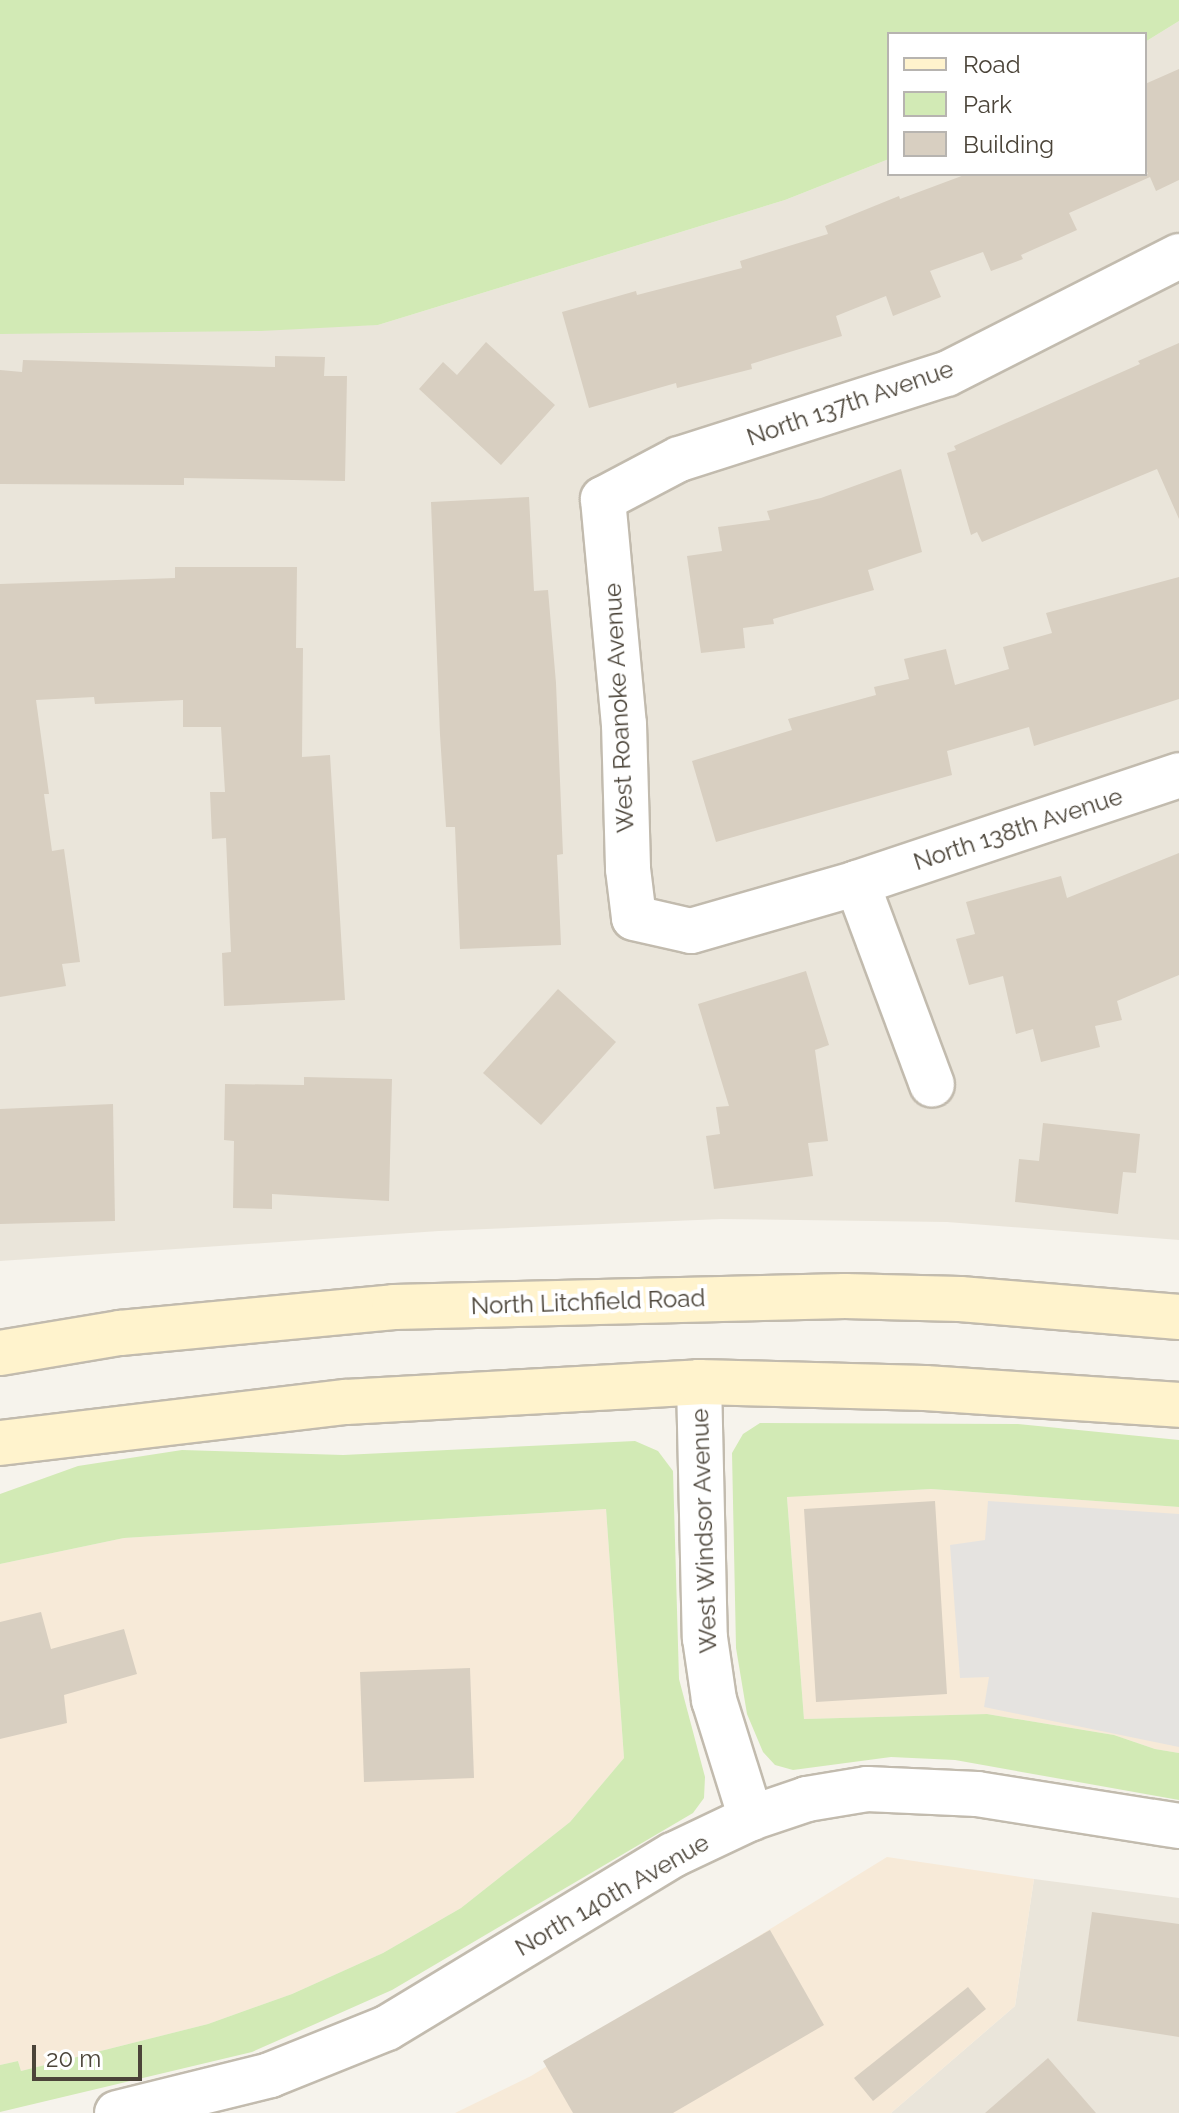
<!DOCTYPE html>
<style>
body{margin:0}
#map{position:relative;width:1179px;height:2113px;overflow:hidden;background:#f6f3ec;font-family:Raleway,sans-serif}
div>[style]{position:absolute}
.residential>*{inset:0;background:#eae5da}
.commercial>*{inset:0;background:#f7ead8}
.green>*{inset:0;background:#d2eab5}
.parking>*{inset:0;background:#e5e3e0}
.building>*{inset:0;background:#d8cfc1}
.roads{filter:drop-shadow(2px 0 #c2bbae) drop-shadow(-2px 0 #c2bbae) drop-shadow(0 2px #c2bbae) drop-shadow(0 -2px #c2bbae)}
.street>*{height:44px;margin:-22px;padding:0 22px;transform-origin:22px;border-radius:22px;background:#fff}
.secondary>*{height:44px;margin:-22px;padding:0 22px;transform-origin:22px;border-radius:22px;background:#fff3cd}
span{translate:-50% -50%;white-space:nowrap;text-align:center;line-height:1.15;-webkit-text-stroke:8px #fff;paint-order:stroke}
.street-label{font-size:24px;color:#4b4439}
.legend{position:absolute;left:887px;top:32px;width:260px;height:144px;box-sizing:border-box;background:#fff;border:2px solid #b7b4b0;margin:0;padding:10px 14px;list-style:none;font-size:24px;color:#4b4439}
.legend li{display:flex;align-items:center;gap:16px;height:40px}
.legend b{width:40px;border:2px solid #b7b4b0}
.scale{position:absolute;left:32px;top:2045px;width:110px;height:36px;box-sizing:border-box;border:4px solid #4b4439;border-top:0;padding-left:10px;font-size:24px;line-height:28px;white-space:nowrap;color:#4b4439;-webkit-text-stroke:6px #fff;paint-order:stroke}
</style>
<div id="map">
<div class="residential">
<div style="clip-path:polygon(1179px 21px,1179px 1240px,947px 1222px,721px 1219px,439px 1231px,0 1261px,0 332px,378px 325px,785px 200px,889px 159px,889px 174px,1145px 174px,1145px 42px)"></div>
<div style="clip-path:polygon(1034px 1879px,1179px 1898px,1179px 2113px,891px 2113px,1015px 2006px)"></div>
</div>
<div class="commercial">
<div style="clip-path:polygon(931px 1489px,1179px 1507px,1179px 1753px,1155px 1749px,1114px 1735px,987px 1714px,804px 1719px,787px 1496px)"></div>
<div style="clip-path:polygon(606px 1509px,624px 1758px,570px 1822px,461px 1908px,383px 1953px,292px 1994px,208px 2024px,21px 2071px,18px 2061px,0 2065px,0 1564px,124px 1538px)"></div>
<div style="clip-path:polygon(887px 1857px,1034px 1879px,1015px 2006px,891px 2113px,455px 2113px,531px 2076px)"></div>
</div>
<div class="green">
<div style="clip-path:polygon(0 0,1179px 0,1179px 21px,1145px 42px,1145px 34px,889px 34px,889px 159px,785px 200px,378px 325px,261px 331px,0 334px)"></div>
<div style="clip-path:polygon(760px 1423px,1018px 1424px,1179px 1440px,1179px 1507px,931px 1489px,787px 1497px,804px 1719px,987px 1714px,1114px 1735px,1155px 1749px,1179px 1753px,1179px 1800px,955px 1760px,891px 1757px,793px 1770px,775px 1765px,763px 1752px,747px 1714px,736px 1648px,732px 1453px,743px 1434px)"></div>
<div style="clip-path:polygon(635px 1441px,658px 1451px,673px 1471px,679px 1679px,705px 1777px,704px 1798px,693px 1813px,392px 1990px,252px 2052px,0 2112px,0 2065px,18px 2061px,21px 2071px,208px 2024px,292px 1994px,383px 1953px,461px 1908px,570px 1822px,624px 1758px,606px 1509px,124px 1538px,0 1564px,0 1494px,78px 1466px,182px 1450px,343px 1455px)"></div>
</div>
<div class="parking">
<div style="clip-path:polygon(988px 1501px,1179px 1514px,1179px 1747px,984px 1707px,989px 1677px,960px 1678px,950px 1545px,985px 1540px)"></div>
</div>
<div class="building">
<div style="clip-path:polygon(1179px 69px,1179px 180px,1156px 191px,1150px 177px,1069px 213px,1077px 230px,1021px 255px,1023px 259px,991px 271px,983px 252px,930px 271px,941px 297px,893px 316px,886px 296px,836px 316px,842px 336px,751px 364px,752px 369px,677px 388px,676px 383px,589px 408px,562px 312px,636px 291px,637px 295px,742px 268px,740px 261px,828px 234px,825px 226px,899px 196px,900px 199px,967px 174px,1148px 174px,1145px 166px,1145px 84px)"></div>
<div style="clip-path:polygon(486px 342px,555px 405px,501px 465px,419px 389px,443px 362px,457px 375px)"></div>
<div style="clip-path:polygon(1179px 343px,1179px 519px,1157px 469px,982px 542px,977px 532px,971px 535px,947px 453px,956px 450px,954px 446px,1140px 364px,1138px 361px)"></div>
<div style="clip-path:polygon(275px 356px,325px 357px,324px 376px,347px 376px,345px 481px,184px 478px,184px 485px,0 484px,0 370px,22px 372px,23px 360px,275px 367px)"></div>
<div style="clip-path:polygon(901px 469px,922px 552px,868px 570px,874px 590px,773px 619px,774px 624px,743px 628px,745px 648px,701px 653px,687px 556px,722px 551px,718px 527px,770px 520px,767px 511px,821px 498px)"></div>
<div style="clip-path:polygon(529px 497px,534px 591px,548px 590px,556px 683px,563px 854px,557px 855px,561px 945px,460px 949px,455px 827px,446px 827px,440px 735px,431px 502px)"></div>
<div style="clip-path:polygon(175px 567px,297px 567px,296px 648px,303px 648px,302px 757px,330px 755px,345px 1000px,224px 1006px,222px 953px,231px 952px,226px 838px,212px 839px,210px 792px,225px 792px,221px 727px,183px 727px,183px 700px,95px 704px,94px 697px,36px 700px,49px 794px,44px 794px,52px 851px,64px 849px,80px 962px,62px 964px,66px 986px,0 997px,0 584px,175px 578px)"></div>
<div style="clip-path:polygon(1179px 577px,1179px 699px,1034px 746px,1029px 727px,947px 751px,952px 775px,716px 842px,692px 761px,792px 730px,788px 719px,876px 695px,874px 687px,909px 679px,904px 659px,946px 649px,955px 685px,1009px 669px,1003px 647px,1052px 633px,1046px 613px)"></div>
<div style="clip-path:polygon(1179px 853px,1179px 975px,1117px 1001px,1122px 1020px,1095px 1026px,1100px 1047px,1041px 1062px,1033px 1029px,1016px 1034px,1003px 976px,969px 985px,956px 939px,975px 934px,966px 902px,1061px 876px,1067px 898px)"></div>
<div style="clip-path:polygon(806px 971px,829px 1045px,815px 1050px,828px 1141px,808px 1143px,813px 1176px,714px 1189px,706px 1136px,720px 1134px,716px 1107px,729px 1106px,698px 1004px)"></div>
<div style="clip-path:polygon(558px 989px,616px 1042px,541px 1125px,483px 1073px)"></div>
<div style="clip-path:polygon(304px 1077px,392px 1079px,389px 1201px,272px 1194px,272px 1209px,233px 1208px,234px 1141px,224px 1140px,225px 1084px,304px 1085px)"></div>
<div style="clip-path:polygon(113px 1104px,115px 1221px,0 1224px,0 1109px)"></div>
<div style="clip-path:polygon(1043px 1123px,1140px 1134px,1136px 1173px,1123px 1172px,1118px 1214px,1015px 1202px,1019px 1159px,1039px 1161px)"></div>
<div style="clip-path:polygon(935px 1501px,947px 1694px,816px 1702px,804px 1509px)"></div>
<div style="clip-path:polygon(41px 1612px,51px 1649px,124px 1629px,137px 1674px,64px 1695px,67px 1723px,0 1739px,0 1622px)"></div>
<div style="clip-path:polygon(470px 1668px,474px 1778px,364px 1782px,360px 1672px)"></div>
<div style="clip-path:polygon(1092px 1912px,1179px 1924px,1179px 2037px,1077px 2021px)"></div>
<div style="clip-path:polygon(770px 1930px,824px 2025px,673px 2113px,573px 2113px,543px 2061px)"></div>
<div style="clip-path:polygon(968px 1987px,986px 2009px,873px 2101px,854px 2078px)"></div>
<div style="clip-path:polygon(1048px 2058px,1096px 2113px,985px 2113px)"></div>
</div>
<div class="roads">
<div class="street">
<div style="left:1179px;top:256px;width:261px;rotate:153.1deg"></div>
<div style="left:946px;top:374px;width:280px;rotate:162.3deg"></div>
<div style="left:679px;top:459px;width:86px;rotate:152.2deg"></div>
<div style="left:603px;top:499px;width:226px;rotate:84.7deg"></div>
<div style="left:624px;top:724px;width:145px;rotate:88.4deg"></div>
<div style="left:628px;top:869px;width:49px;rotate:83deg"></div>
<div style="left:634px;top:918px;width:58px;rotate:12.8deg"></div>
<div style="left:691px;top:931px;width:173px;rotate:-16.1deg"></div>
<div style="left:857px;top:883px;width:340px;rotate:-18.5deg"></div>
<div style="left:857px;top:883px;width:215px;rotate:69.6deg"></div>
<div style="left:699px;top:1382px;width:256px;rotate:88.7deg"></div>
<div style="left:705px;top:1638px;width:63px;rotate:81.7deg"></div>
<div style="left:714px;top:1700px;width:124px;rotate:72.6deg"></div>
<div style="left:117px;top:2113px;width:158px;rotate:-13.9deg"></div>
<div style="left:270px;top:2075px;width:126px;rotate:-21.9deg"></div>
<div style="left:387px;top:2028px;width:334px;rotate:-31.2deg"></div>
<div style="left:673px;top:1855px;width:86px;rotate:-25.4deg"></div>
<div style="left:751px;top:1818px;width:59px;rotate:-18.7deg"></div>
<div style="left:807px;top:1799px;width:61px;rotate:-9.5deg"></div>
<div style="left:867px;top:1789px;width:110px;rotate:2.6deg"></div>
<div style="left:977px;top:1794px;width:205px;rotate:9deg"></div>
</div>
<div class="secondary">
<div style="left:0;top:1353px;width:122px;rotate:-9.5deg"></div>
<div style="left:120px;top:1333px;width:275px;rotate:-5.4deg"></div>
<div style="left:394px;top:1307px;width:451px;rotate:-1.4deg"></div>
<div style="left:845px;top:1296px;width:115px;rotate:1.5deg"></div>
<div style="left:960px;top:1299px;width:220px;rotate:4.7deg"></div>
<div style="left:0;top:1443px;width:348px;rotate:-6.8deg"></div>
<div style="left:346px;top:1402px;width:354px;rotate:-3.2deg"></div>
<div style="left:699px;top:1382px;width:226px;rotate:1.5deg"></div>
<div style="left:925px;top:1388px;width:255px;rotate:3.8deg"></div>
</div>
</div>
<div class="street-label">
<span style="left:850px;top:403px;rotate:-19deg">North 137th Avenue</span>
<span style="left:619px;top:708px;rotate:-93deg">West Roanoke Avenue</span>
<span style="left:1018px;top:829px;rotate:-18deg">North 138th Avenue</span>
<span style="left:588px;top:1302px;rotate:-2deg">North Litchfield Road</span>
<span style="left:704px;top:1531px;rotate:-92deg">West Windsor Avenue</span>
<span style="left:612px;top:1895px;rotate:-30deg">North 140th Avenue</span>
</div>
<ul class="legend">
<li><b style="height:10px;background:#fff3cd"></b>Road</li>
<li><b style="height:22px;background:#d2eab5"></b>Park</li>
<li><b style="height:22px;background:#d8cfc1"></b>Building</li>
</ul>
<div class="scale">20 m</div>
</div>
